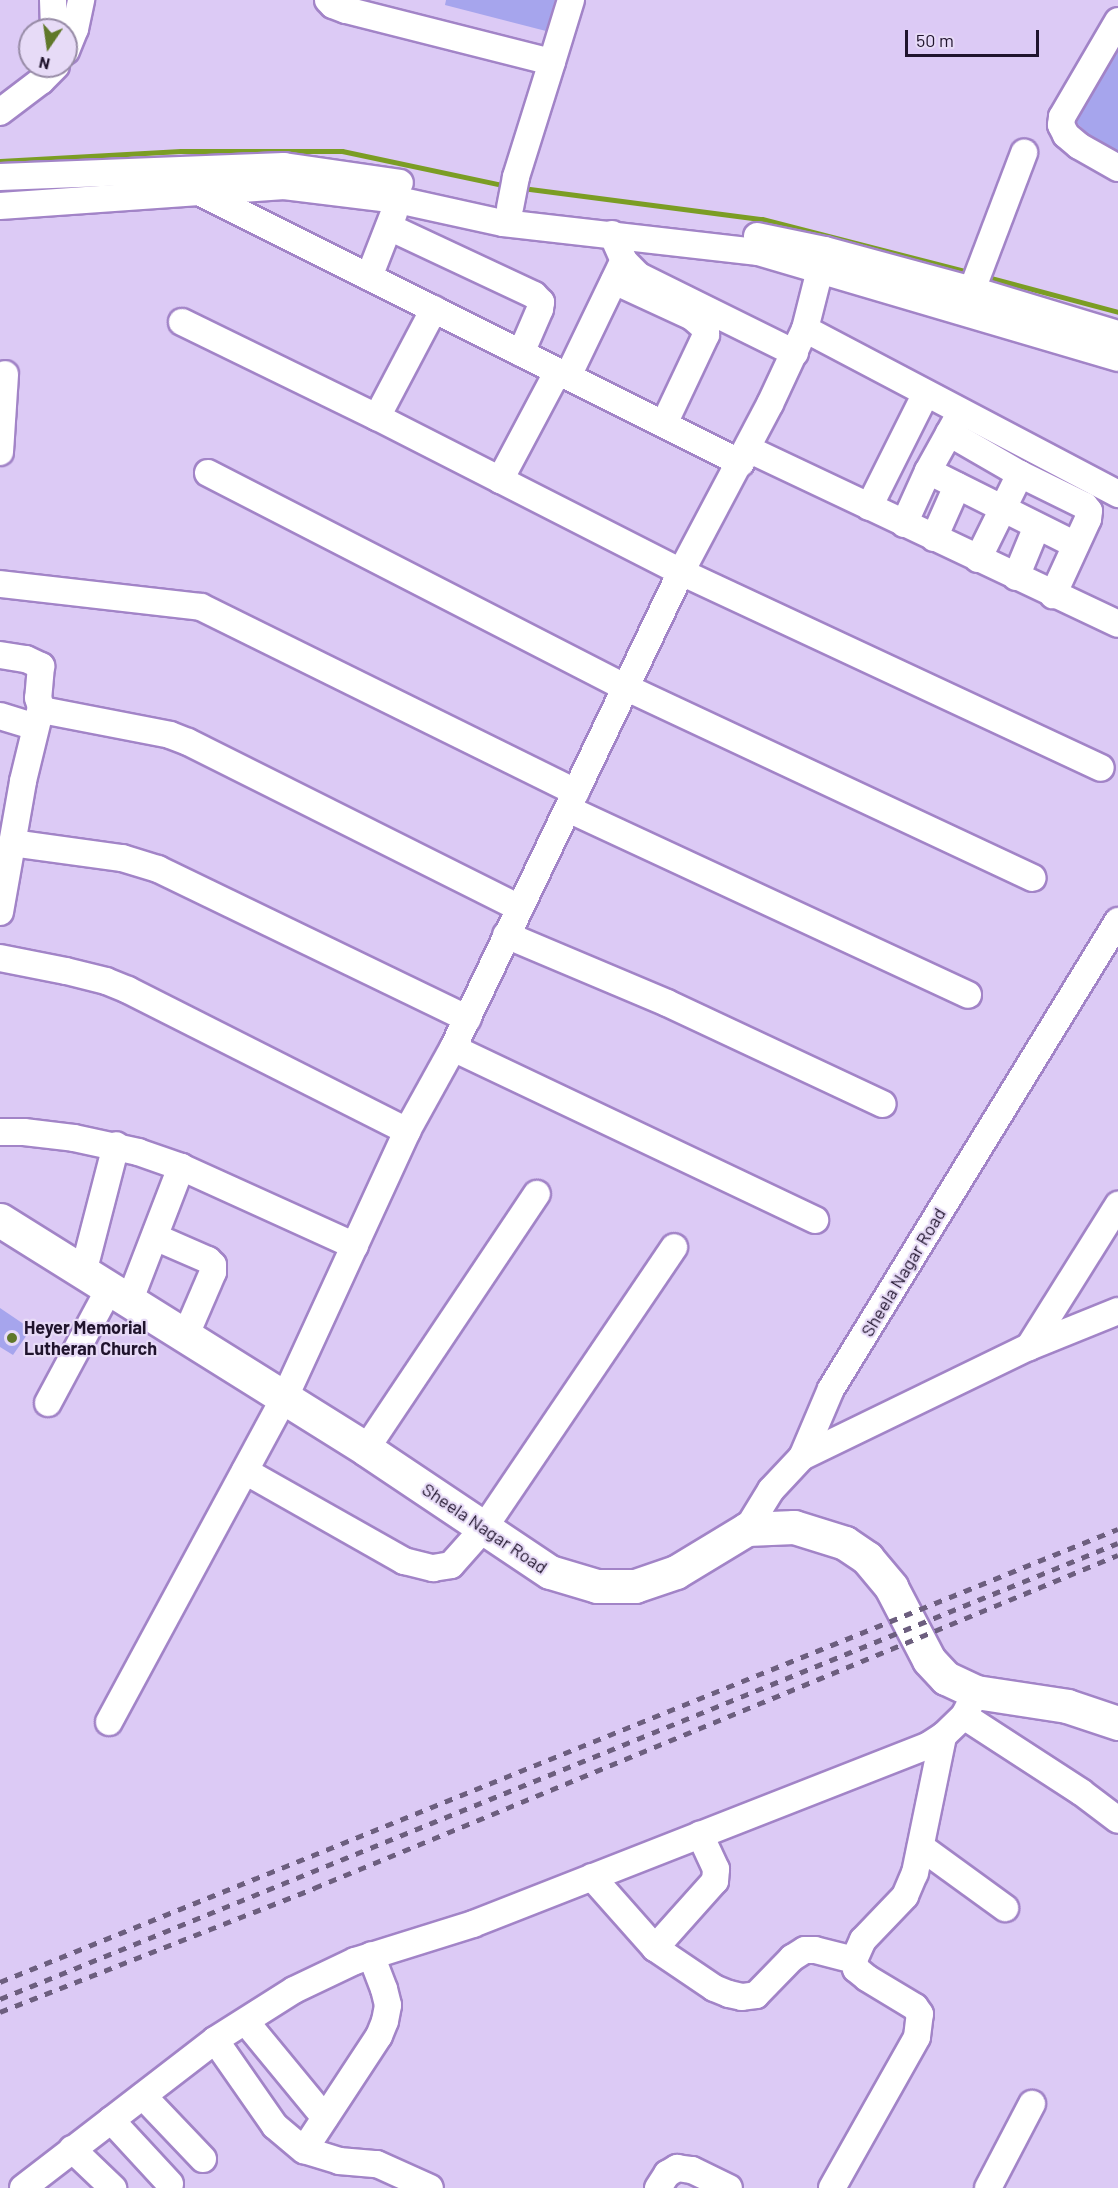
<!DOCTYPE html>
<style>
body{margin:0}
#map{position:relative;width:1118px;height:2188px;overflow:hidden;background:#dccaf5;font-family:Barlow,sans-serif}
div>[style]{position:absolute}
.stream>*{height:5px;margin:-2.5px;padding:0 2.5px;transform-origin:2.5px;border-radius:2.5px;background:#7b9d24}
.building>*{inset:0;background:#a6a5ed}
.roads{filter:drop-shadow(2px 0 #a284c7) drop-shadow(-2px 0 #a284c7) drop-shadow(0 2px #a284c7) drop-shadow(0 -2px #a284c7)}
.minor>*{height:26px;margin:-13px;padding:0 13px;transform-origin:13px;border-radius:13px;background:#fff}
.major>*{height:33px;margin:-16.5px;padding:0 16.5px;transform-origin:16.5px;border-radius:16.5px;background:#fff}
.rail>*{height:4.5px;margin-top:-2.25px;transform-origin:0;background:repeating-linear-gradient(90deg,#6c5e7e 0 8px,transparent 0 16px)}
.dots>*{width:16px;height:16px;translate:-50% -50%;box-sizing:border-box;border:3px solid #e7dbf7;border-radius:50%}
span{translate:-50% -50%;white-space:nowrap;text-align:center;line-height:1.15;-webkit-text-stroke:4.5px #e7dbf7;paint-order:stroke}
.street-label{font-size:18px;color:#20142d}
.poi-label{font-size:18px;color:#20142d;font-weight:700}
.left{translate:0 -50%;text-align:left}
.north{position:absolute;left:18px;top:18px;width:60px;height:60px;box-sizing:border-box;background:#e7dbf7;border:2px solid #978ba6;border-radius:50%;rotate:193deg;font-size:16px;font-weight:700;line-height:24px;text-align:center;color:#20142d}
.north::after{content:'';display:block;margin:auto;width:21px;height:27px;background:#60782a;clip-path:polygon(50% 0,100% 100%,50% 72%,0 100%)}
.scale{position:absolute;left:905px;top:30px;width:134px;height:27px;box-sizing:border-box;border:3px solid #20142d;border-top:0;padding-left:8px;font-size:18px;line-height:21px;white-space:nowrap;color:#20142d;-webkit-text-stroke:4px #e7dbf7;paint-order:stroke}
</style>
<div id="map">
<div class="stream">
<div style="left:0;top:161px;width:181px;rotate:-3.2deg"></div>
<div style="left:181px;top:151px;width:161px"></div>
<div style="left:342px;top:151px;width:168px;rotate:12deg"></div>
<div style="left:522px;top:188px;width:242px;rotate:7.4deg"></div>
<div style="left:762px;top:219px;width:217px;rotate:14.4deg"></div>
<div style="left:983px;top:276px;width:140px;rotate:14.9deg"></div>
</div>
<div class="building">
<div style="clip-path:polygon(446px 0,555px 0,546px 31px,445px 5px)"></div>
<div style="clip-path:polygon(1118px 51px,1118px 151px,1088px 134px,1076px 122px)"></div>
<div style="clip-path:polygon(0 1308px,31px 1329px,13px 1355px,0 1347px)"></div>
</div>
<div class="roads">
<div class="minor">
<div style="left:53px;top:0;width:30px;rotate:88deg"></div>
<div style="left:328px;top:0;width:7px;rotate:45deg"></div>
<div style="left:333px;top:5px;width:14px;rotate:21deg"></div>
<div style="left:346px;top:10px;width:212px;rotate:14.2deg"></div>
<div style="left:552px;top:62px;width:121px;rotate:107.4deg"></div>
<div style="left:516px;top:177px;width:31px;rotate:101deg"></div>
<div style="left:1118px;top:21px;width:111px;rotate:120.3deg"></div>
<div style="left:1062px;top:117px;width:8px;rotate:97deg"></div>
<div style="left:1061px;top:125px;width:11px;rotate:63deg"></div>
<div style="left:1066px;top:135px;width:17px;rotate:40deg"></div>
<div style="left:1079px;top:146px;width:45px;rotate:29.4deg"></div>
<div style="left:66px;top:51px;width:24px;rotate:-68deg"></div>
<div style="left:75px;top:29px;width:30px;rotate:-78deg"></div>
<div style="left:552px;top:62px;width:65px;rotate:-73deg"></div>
<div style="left:0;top:112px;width:51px;rotate:-37.1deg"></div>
<div style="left:41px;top:81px;width:21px;rotate:-45deg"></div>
<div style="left:0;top:177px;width:284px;rotate:-2.2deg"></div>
<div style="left:284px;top:166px;width:117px;rotate:8.3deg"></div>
<div style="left:199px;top:192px;width:606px;rotate:26.57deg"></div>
<div style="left:0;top:206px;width:285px;rotate:-4deg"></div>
<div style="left:284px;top:186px;width:115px;rotate:7deg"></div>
<div style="left:398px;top:200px;width:107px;rotate:12.4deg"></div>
<div style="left:503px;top:223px;width:257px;rotate:6.5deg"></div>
<div style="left:758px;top:252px;width:375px;rotate:16.4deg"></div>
<div style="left:389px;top:227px;width:160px;rotate:25.1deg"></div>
<div style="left:534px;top:295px;width:10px;rotate:45deg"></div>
<div style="left:541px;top:302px;width:7px;rotate:98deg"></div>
<div style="left:540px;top:309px;width:48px;rotate:113.4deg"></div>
<div style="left:612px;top:234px;width:30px;rotate:66deg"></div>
<div style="left:624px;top:261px;width:21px;rotate:45deg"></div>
<div style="left:639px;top:276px;width:174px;rotate:26.3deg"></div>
<div style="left:757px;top:236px;width:69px;rotate:11.6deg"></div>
<div style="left:825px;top:250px;width:152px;rotate:15.2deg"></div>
<div style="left:972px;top:290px;width:152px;rotate:16.8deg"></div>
<div style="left:369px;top:277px;width:69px;rotate:-68.7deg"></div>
<div style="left:614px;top:281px;width:86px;rotate:24.8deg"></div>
<div style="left:692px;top:317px;width:18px;rotate:41deg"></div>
<div style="left:706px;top:329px;width:6px;rotate:90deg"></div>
<div style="left:706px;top:335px;width:98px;rotate:115.3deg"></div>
<div style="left:972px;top:290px;width:147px;rotate:-69.2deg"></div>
<div style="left:182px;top:322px;width:217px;rotate:26deg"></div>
<div style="left:377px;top:417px;width:341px;rotate:27deg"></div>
<div style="left:681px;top:572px;width:463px;rotate:25deg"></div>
<div style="left:805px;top:329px;width:354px;rotate:27.8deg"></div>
<div style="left:568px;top:376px;width:122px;rotate:-64.3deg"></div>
<div style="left:377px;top:417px;width:122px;rotate:-62.2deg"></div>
<div style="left:949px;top:433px;width:82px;rotate:30deg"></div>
<div style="left:1020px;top:474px;width:72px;rotate:26.2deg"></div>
<div style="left:1085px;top:506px;width:6px;rotate:51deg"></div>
<div style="left:1089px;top:511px;width:8px;rotate:97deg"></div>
<div style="left:1088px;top:519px;width:84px;rotate:114.7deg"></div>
<div style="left:748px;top:449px;width:409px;rotate:25.3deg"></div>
<div style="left:0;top:452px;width:78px;rotate:-86.3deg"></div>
<div style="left:928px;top:471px;width:165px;rotate:26.6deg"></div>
<div style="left:208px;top:473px;width:469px;rotate:27.2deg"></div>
<div style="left:625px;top:687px;width:450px;rotate:25.1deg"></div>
<div style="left:500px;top:480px;width:123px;rotate:-62deg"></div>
<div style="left:869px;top:507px;width:127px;rotate:-63.4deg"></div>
<div style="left:904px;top:524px;width:58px;rotate:-65.6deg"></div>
<div style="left:928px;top:471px;width:60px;rotate:-60.9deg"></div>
<div style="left:934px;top:538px;width:57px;rotate:-66.1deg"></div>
<div style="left:978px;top:559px;width:95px;rotate:-63.7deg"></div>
<div style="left:1016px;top:577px;width:55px;rotate:-67.6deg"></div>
<div style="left:0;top:584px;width:202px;rotate:6.5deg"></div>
<div style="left:201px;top:607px;width:418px;rotate:26.3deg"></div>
<div style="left:0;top:655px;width:26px;rotate:9deg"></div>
<div style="left:26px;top:659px;width:17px;rotate:25deg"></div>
<div style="left:41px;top:666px;width:32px;rotate:95deg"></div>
<div style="left:38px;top:698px;width:9px;rotate:72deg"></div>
<div style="left:41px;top:707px;width:7px;rotate:34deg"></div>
<div style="left:47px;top:711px;width:125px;rotate:11deg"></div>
<div style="left:170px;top:735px;width:19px;rotate:21deg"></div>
<div style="left:188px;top:742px;width:371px;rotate:26.6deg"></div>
<div style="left:0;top:716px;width:37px;rotate:17deg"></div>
<div style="left:568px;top:809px;width:441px;rotate:24.9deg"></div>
<div style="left:12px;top:843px;width:111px;rotate:7.8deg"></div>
<div style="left:122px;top:858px;width:38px;rotate:17deg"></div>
<div style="left:158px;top:869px;width:344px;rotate:25.8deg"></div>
<div style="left:0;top:912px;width:133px;rotate:-80deg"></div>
<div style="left:23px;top:781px;width:76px;rotate:-76.3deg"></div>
<div style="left:506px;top:935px;width:175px;rotate:22.9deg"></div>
<div style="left:667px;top:1003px;width:238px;rotate:25.1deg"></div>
<div style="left:0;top:958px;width:67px;rotate:11.1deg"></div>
<div style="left:66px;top:971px;width:41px;rotate:14deg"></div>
<div style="left:106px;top:981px;width:24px;rotate:22deg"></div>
<div style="left:128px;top:990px;width:313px;rotate:26.8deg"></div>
<div style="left:453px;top:1048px;width:401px;rotate:25.4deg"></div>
<div style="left:0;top:1132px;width:24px"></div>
<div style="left:24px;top:1132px;width:50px;rotate:6.8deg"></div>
<div style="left:74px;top:1138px;width:66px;rotate:12.3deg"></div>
<div style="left:138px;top:1152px;width:46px;rotate:19.2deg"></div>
<div style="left:181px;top:1167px;width:191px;rotate:24.4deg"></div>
<div style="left:155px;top:1237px;width:58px;rotate:23.5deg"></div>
<div style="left:208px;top:1260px;width:7px;rotate:45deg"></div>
<div style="left:213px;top:1265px;width:7px;rotate:90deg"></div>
<div style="left:213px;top:1272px;width:71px;rotate:113.3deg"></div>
<div style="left:83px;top:1273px;width:132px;rotate:-75.5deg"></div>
<div style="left:129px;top:1302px;width:145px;rotate:-68.9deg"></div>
<div style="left:1029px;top:1347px;width:168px;rotate:-57.9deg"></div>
<div style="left:48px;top:1403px;width:129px;rotate:-61.8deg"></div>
<div style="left:366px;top:1449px;width:307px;rotate:-56.2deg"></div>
<div style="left:802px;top:1457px;width:252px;rotate:-25.9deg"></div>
<div style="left:1029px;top:1347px;width:96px;rotate:-22deg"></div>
<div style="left:245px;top:1471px;width:183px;rotate:29.5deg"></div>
<div style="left:404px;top:1561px;width:30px;rotate:14deg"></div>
<div style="left:433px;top:1568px;width:18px;rotate:-9deg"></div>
<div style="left:451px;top:1565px;width:50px;rotate:-48.3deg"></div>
<div style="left:484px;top:1528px;width:339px;rotate:-55.9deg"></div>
<div style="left:747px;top:1529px;width:46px;rotate:-58.4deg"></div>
<div style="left:771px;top:1490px;width:45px;rotate:-46.8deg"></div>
<div style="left:802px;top:1457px;width:74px;rotate:-66.9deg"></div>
<div style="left:831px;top:1389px;width:549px;rotate:-58.48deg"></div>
<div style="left:964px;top:1716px;width:140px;rotate:33deg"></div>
<div style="left:1081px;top:1792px;width:46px;rotate:37.1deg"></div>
<div style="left:109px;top:1722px;width:367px;rotate:-61.6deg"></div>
<div style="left:284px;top:1399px;width:295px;rotate:-65.3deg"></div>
<div style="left:407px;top:1131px;width:95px;rotate:-61deg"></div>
<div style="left:453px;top:1048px;width:528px;rotate:-64.41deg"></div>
<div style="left:681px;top:572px;width:190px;rotate:-62.1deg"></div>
<div style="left:770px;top:404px;width:83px;rotate:-65deg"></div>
<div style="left:805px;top:329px;width:81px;rotate:-75.8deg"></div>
<div style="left:921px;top:1847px;width:104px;rotate:36deg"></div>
<div style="left:592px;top:1877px;width:95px;rotate:48.4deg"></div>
<div style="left:655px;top:1948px;width:71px;rotate:34.1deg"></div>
<div style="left:714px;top:1988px;width:16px;rotate:22deg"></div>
<div style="left:729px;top:1994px;width:13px;rotate:13deg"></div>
<div style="left:742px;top:1997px;width:14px;rotate:-8deg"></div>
<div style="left:756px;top:1995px;width:52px;rotate:-45.8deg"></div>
<div style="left:792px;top:1958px;width:15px;rotate:-32deg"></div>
<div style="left:805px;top:1950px;width:10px"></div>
<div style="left:815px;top:1950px;width:40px;rotate:14.4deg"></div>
<div style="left:655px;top:1948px;width:90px;rotate:-48.2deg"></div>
<div style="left:715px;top:1881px;width:12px;rotate:-85deg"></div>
<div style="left:716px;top:1869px;width:38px;rotate:-115deg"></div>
<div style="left:246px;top:2022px;width:124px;rotate:50.5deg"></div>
<div style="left:215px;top:2040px;width:105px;rotate:55.1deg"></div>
<div style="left:275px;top:2126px;width:38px;rotate:40deg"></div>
<div style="left:304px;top:2150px;width:37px;rotate:17deg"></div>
<div style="left:339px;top:2161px;width:38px;rotate:5deg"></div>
<div style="left:377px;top:2164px;width:58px;rotate:24.4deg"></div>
<div style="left:143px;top:2096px;width:87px;rotate:46.4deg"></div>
<div style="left:111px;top:2120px;width:87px;rotate:47.3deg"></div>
<div style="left:72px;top:2149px;width:57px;rotate:43.6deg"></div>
<div style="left:304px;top:2150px;width:136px;rotate:-56.7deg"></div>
<div style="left:379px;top:2036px;width:16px;rotate:-68deg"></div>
<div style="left:385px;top:2021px;width:16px;rotate:-79deg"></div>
<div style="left:388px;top:2005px;width:16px;rotate:-104deg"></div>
<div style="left:384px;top:1989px;width:36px;rotate:-111deg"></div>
<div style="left:23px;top:2188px;width:242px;rotate:-37.6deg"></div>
<div style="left:215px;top:2040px;width:93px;rotate:-32.3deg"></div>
<div style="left:294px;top:1990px;width:68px;rotate:-25.4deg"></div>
<div style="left:355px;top:1961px;width:124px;rotate:-17.4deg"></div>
<div style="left:473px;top:1924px;width:490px;rotate:-21.4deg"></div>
<div style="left:929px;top:1745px;width:17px;rotate:-33deg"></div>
<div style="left:943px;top:1736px;width:29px;rotate:-44deg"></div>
<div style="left:964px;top:1716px;width:27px;rotate:-63deg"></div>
<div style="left:658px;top:2188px;width:17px;rotate:-57deg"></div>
<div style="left:667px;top:2174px;width:12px;rotate:-31deg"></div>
<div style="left:677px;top:2168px;width:15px;rotate:8deg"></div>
<div style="left:692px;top:2170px;width:41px;rotate:25.9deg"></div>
<div style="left:832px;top:2188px;width:173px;rotate:-60.6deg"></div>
<div style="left:917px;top:2037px;width:23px;rotate:-83deg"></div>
<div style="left:920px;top:2014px;width:9px;rotate:-126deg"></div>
<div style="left:915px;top:2007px;width:56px;rotate:-148.9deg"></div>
<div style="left:867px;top:1978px;width:14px;rotate:-141deg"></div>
<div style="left:856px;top:1969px;width:9px;rotate:-103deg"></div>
<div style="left:854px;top:1960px;width:22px;rotate:-66deg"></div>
<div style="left:863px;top:1940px;width:61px;rotate:-46.3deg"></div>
<div style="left:905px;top:1896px;width:25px;rotate:-67deg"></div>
<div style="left:915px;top:1873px;width:140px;rotate:-78.4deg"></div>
<div style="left:988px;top:2188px;width:95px;rotate:-62.4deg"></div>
</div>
<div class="major">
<div style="left:0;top:1220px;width:432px;rotate:32deg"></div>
<div style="left:366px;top:1449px;width:221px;rotate:33.8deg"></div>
<div style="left:550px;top:1572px;width:49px;rotate:16.6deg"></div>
<div style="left:597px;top:1586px;width:38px"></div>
<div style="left:635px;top:1586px;width:43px;rotate:-18.9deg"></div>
<div style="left:676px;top:1572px;width:83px;rotate:-31.2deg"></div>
<div style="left:747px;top:1529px;width:47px;rotate:-2.4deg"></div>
<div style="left:794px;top:1527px;width:53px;rotate:17.4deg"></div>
<div style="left:845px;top:1543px;width:27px;rotate:34deg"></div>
<div style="left:867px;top:1558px;width:38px;rotate:50deg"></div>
<div style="left:891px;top:1587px;width:82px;rotate:62.5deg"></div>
<div style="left:929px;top:1660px;width:25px;rotate:47deg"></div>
<div style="left:946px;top:1678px;width:33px;rotate:25deg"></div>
<div style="left:976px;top:1692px;width:92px;rotate:8.7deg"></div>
<div style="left:1067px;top:1706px;width:54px;rotate:18.4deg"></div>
</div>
</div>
<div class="rail">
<div style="left:0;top:1982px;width:1206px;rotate:-22.06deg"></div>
<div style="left:0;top:1999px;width:1207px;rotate:-22.19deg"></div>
<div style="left:0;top:2012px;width:338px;rotate:-21.5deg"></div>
<div style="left:314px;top:1888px;width:870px;rotate:-22.5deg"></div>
</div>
<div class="dots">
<div style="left:12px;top:1338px;background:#60782a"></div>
</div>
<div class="street-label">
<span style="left:903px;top:1272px;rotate:-59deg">Sheela Nagar Road</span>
<span style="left:485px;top:1528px;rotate:34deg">Sheela Nagar Road</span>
</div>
<div class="poi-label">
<span class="left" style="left:24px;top:1338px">Heyer Memorial<br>Lutheran Church</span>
</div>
<div class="north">N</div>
<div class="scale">50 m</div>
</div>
